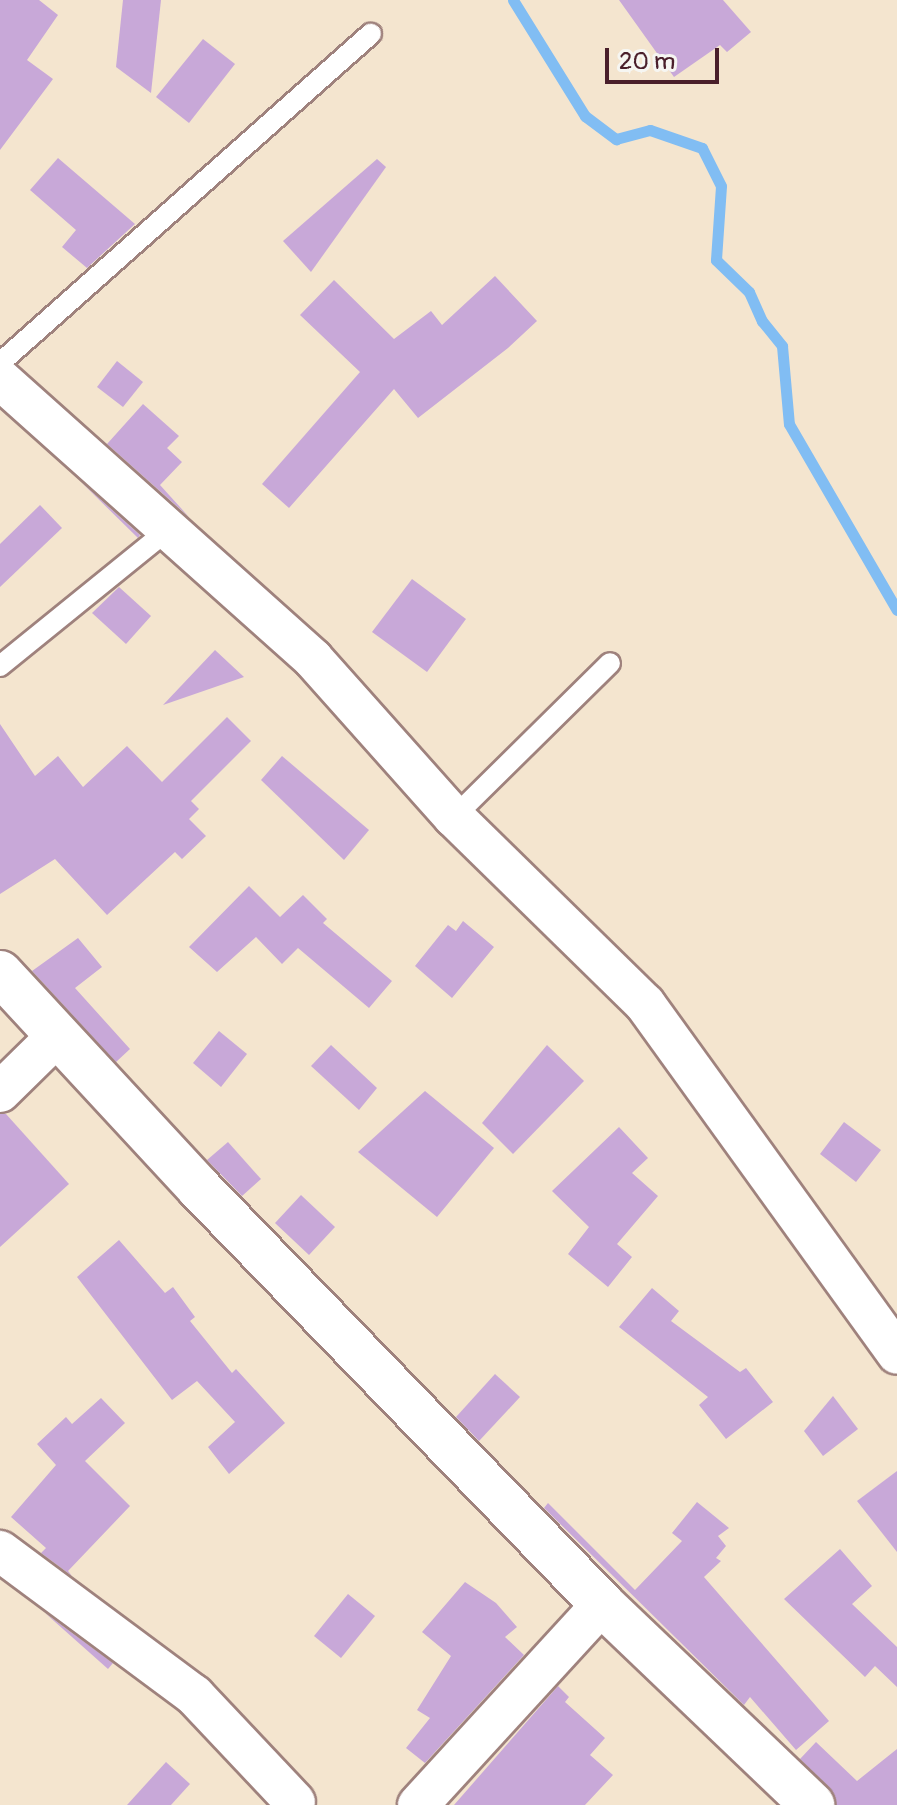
<!DOCTYPE html>
<style>
body{margin:0}
#map{position:relative;width:897px;height:1805px;overflow:hidden;background:#f4e5cf;font-family:Pangolin,sans-serif}
div>[style]{position:absolute}
.stream>*{height:11px;margin:-5.5px;padding:0 5.5px;transform-origin:5.5px;border-radius:5.5px;background:#81bdf3}
.building>*{inset:0;background:#c8a8d8}
.roads{filter:drop-shadow(2px 0 #9f827d) drop-shadow(-2px 0 #9f827d) drop-shadow(0 2px #9f827d) drop-shadow(0 -2px #9f827d)}
.lane>*{height:20px;margin:-10px;padding:0 10px;transform-origin:10px;border-radius:10px;background:#fff}
.street>*{height:40px;margin:-20px;padding:0 20px;transform-origin:20px;border-radius:20px;background:#fff}
.secondary>*{height:44px;margin:-22px;padding:0 22px;transform-origin:22px;border-radius:22px;background:#fff}
span{translate:-50% -50%;white-space:nowrap;text-align:center;line-height:1.15;-webkit-text-stroke:6px #f6f6f2;paint-order:stroke}
.scale{position:absolute;left:605px;top:48px;width:114px;height:36px;box-sizing:border-box;border:4px solid #4a1f2b;border-top:0;padding-left:10px;font-size:24px;line-height:28px;white-space:nowrap;color:#4a1f2b;-webkit-text-stroke:6px #f6f6f2;paint-order:stroke}
</style>
<div id="map">
<div class="stream">
<div style="left:513px;top:0;width:137px;rotate:58.2deg"></div>
<div style="left:585px;top:116px;width:39px;rotate:37deg"></div>
<div style="left:616px;top:139px;width:35px;rotate:-15deg"></div>
<div style="left:650px;top:130px;width:55px;rotate:19.1deg"></div>
<div style="left:702px;top:148px;width:42px;rotate:63.4deg"></div>
<div style="left:721px;top:186px;width:74px;rotate:93.9deg"></div>
<div style="left:716px;top:260px;width:46px;rotate:44.1deg"></div>
<div style="left:749px;top:292px;width:32px;rotate:66deg"></div>
<div style="left:762px;top:321px;width:32px;rotate:51deg"></div>
<div style="left:782px;top:346px;width:78px;rotate:84.9deg"></div>
<div style="left:789px;top:424px;width:215px;rotate:59.9deg"></div>
</div>
<div class="building">
<div style="clip-path:polygon(0 0,39px 0,58px 15px,27px 60px,53px 79px,0 150px)"></div>
<div style="clip-path:polygon(123px 0,161px 0,151px 93px,116px 67px)"></div>
<div style="clip-path:polygon(619px 0,723px 0,751px 32px,727px 52px,720px 45px,674px 77px)"></div>
<div style="clip-path:polygon(203px 39px,235px 64px,189px 123px,156px 97px)"></div>
<div style="clip-path:polygon(58px 158px,135px 224px,87px 268px,62px 247px,76px 230px,30px 190px)"></div>
<div style="clip-path:polygon(377px 159px,386px 167px,311px 272px,283px 241px)"></div>
<div style="clip-path:polygon(495px 276px,537px 321px,508px 348px,418px 418px,394px 389px,289px 508px,262px 484px,360px 372px,300px 315px,334px 280px,394px 339px,431px 311px,442px 325px)"></div>
<div style="clip-path:polygon(117px 361px,143px 382px,123px 407px,97px 387px)"></div>
<div style="clip-path:polygon(143px 404px,179px 436px,167px 448px,182px 462px,160px 485px,189px 517px,107px 444px)"></div>
<div style="clip-path:polygon(79px 480px,140px 535px,138px 538px)"></div>
<div style="clip-path:polygon(40px 505px,62px 528px,0 587px,0 544px)"></div>
<div style="clip-path:polygon(412px 579px,466px 619px,427px 672px,372px 632px)"></div>
<div style="clip-path:polygon(119px 587px,151px 616px,126px 644px,92px 613px)"></div>
<div style="clip-path:polygon(215px 650px,244px 677px,163px 705px)"></div>
<div style="clip-path:polygon(227px 717px,251px 741px,191px 801px,199px 809px,189px 819px,206px 836px,182px 859px,175px 852px,107px 915px,55px 859px,0 894px,0 724px,35px 776px,58px 756px,83px 787px,127px 746px,162px 782px)"></div>
<div style="clip-path:polygon(282px 756px,369px 830px,344px 860px,261px 780px)"></div>
<div style="clip-path:polygon(249px 886px,280px 917px,303px 895px,327px 919px,323px 923px,392px 981px,369px 1008px,298px 948px,282px 964px,256px 937px,217px 972px,189px 947px)"></div>
<div style="clip-path:polygon(463px 921px,494px 947px,452px 998px,415px 966px,448px 925px,456px 931px)"></div>
<div style="clip-path:polygon(78px 938px,102px 967px,75px 988px,130px 1049px,116px 1062px,32px 971px)"></div>
<div style="clip-path:polygon(219px 1031px,247px 1054px,221px 1087px,193px 1063px)"></div>
<div style="clip-path:polygon(331px 1045px,377px 1088px,359px 1110px,311px 1066px)"></div>
<div style="clip-path:polygon(547px 1045px,584px 1081px,513px 1154px,482px 1123px)"></div>
<div style="clip-path:polygon(425px 1091px,494px 1148px,437px 1217px,358px 1152px)"></div>
<div style="clip-path:polygon(0 1114px,6px 1114px,69px 1184px,0 1247px)"></div>
<div style="clip-path:polygon(844px 1122px,881px 1150px,856px 1182px,820px 1154px)"></div>
<div style="clip-path:polygon(619px 1127px,648px 1158px,632px 1173px,658px 1196px,617px 1244px,632px 1257px,608px 1287px,568px 1254px,589px 1227px,552px 1191px)"></div>
<div style="clip-path:polygon(228px 1142px,261px 1179px,242px 1196px,207px 1160px)"></div>
<div style="clip-path:polygon(301px 1195px,335px 1227px,309px 1255px,275px 1223px)"></div>
<div style="clip-path:polygon(119px 1240px,165px 1293px,173px 1287px,195px 1317px,190px 1321px,232px 1373px,236px 1369px,285px 1423px,229px 1474px,208px 1447px,235px 1422px,197px 1381px,172px 1400px,77px 1277px)"></div>
<div style="clip-path:polygon(652px 1288px,679px 1311px,671px 1321px,740px 1372px,746px 1368px,773px 1402px,726px 1439px,699px 1405px,708px 1397px,619px 1327px)"></div>
<div style="clip-path:polygon(495px 1374px,520px 1397px,479px 1441px,456px 1417px)"></div>
<div style="clip-path:polygon(833px 1396px,858px 1429px,823px 1456px,804px 1431px)"></div>
<div style="clip-path:polygon(101px 1398px,125px 1423px,85px 1461px,130px 1506px,68px 1571px,72px 1576px,41px 1553px,46px 1548px,11px 1517px,56px 1465px,37px 1444px,66px 1417px,72px 1424px)"></div>
<div style="clip-path:polygon(897px 1471px,897px 1552px,857px 1501px)"></div>
<div style="clip-path:polygon(697px 1502px,729px 1528px,718px 1536px,726px 1546px,716px 1558px,721px 1561px,704px 1577px,829px 1721px,796px 1750px,750px 1697px,744px 1705px,544px 1508px,548px 1503px,635px 1590px,682px 1541px,672px 1533px)"></div>
<div style="clip-path:polygon(840px 1549px,872px 1586px,852px 1604px,897px 1647px,897px 1687px,875px 1666px,865px 1677px,784px 1599px)"></div>
<div style="clip-path:polygon(465px 1582px,496px 1603px,517px 1627px,505px 1637px,524px 1655px,425px 1763px,406px 1748px,430px 1718px,417px 1710px,451px 1656px,422px 1632px)"></div>
<div style="clip-path:polygon(348px 1594px,375px 1616px,341px 1658px,314px 1636px)"></div>
<div style="clip-path:polygon(45px 1613px,113px 1663px,108px 1669px)"></div>
<div style="clip-path:polygon(558px 1686px,569px 1697px,565px 1702px,605px 1738px,590px 1755px,613px 1775px,585px 1805px,454px 1805px)"></div>
<div style="clip-path:polygon(816px 1742px,857px 1781px,897px 1749px,897px 1805px,836px 1805px,830px 1788px,800px 1759px)"></div>
<div style="clip-path:polygon(166px 1762px,190px 1784px,171px 1805px,127px 1805px)"></div>
</div>
<div class="roads">
<div class="lane">
<div style="left:0;top:363px;width:496px;rotate:-41.6deg"></div>
<div style="left:0;top:666px;width:218px;rotate:-39deg"></div>
<div style="left:454px;top:817px;width:219px;rotate:-44.6deg"></div>
</div>
<div class="street">
<div style="left:0;top:379px;width:420px;rotate:41.8deg"></div>
<div style="left:313px;top:659px;width:212px;rotate:48.3deg"></div>
<div style="left:454px;top:817px;width:267px;rotate:44.4deg"></div>
<div style="left:645px;top:1004px;width:431px;rotate:54.2deg"></div>
<div style="left:0;top:1092px;width:80px;rotate:-44.5deg"></div>
<div style="left:0;top:1551px;width:242px;rotate:36.6deg"></div>
<div style="left:194px;top:1695px;width:147px;rotate:46.7deg"></div>
<div style="left:418px;top:1805px;width:273px;rotate:-47.5deg"></div>
</div>
<div class="secondary">
<div style="left:0;top:973px;width:293px;rotate:47.2deg"></div>
<div style="left:199px;top:1188px;width:579px;rotate:45.91deg"></div>
<div style="left:602px;top:1604px;width:291px;rotate:43.7deg"></div>
</div>
</div>
<div class="scale">20 m</div>
</div>
